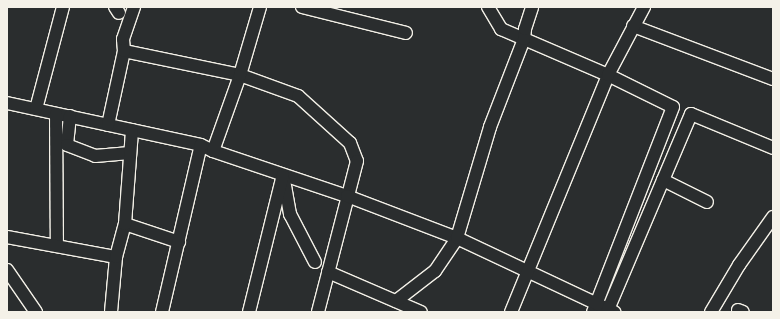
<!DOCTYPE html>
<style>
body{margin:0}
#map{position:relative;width:780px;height:319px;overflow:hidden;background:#2a2d2e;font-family:Dekko,sans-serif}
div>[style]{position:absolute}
.roads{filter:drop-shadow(1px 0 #f4f1e8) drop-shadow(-1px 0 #f4f1e8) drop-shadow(0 1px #f4f1e8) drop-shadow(0 -1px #f4f1e8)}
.minor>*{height:12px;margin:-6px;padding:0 6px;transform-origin:6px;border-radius:6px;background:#2a2d2e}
span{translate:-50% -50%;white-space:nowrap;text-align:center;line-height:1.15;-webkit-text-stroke:3.5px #2a2d2e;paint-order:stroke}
.frame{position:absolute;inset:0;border:8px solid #f4f1e8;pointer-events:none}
</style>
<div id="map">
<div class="roads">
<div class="minor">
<div style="left:115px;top:7px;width:7px;rotate:56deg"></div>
<div style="left:302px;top:7px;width:107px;rotate:14deg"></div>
<div style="left:488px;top:7px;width:26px;rotate:59deg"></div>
<div style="left:501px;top:29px;width:116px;rotate:23.3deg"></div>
<div style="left:608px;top:75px;width:72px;rotate:26.2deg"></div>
<div style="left:673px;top:107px;width:220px;rotate:111.3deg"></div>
<div style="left:633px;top:26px;width:150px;rotate:20.7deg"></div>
<div style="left:124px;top:51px;width:118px;rotate:11.7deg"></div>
<div style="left:240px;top:75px;width:62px;rotate:19.9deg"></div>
<div style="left:298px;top:96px;width:70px;rotate:42.1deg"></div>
<div style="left:350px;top:143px;width:19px;rotate:69deg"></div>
<div style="left:357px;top:161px;width:156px;rotate:104.5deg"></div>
<div style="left:7px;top:103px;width:198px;rotate:12.2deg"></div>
<div style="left:201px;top:145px;width:13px;rotate:27deg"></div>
<div style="left:213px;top:151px;width:141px;rotate:18.6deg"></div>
<div style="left:347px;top:196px;width:118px;rotate:20.9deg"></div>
<div style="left:457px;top:238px;width:174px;rotate:25.2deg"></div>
<div style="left:36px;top:109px;width:106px;rotate:-75.2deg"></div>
<div style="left:56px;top:114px;width:132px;rotate:89.6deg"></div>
<div style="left:70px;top:116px;width:29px;rotate:96deg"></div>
<div style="left:67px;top:145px;width:30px;rotate:21deg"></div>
<div style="left:95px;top:156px;width:35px;rotate:-5deg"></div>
<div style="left:108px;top:125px;width:76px;rotate:-77.8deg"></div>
<div style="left:124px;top:51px;width:12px;rotate:-95deg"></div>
<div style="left:123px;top:39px;width:34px;rotate:-71deg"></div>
<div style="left:213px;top:151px;width:81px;rotate:-70.4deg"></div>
<div style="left:240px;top:75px;width:71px;rotate:-73.6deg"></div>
<div style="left:284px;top:180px;width:35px;rotate:80deg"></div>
<div style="left:290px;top:214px;width:54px;rotate:62.5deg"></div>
<div style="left:663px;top:180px;width:49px;rotate:26.6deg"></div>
<div style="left:125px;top:224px;width:57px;rotate:18.4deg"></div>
<div style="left:7px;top:237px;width:111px;rotate:10.4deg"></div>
<div style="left:116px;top:257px;width:55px;rotate:95.2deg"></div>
<div style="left:116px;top:257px;width:34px;rotate:-75deg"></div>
<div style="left:125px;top:224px;width:94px;rotate:-85.7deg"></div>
<div style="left:7px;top:270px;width:51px;rotate:55.4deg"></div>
<div style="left:328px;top:272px;width:101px;rotate:23.3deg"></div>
<div style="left:396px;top:301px;width:49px;rotate:-37.6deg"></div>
<div style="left:435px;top:271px;width:40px;rotate:-56deg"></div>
<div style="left:457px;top:238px;width:116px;rotate:-73.4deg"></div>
<div style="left:490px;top:127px;width:94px;rotate:-68.9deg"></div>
<div style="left:524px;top:39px;width:10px;rotate:-84deg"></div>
<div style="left:525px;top:29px;width:23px;rotate:-72deg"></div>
<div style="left:738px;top:310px;width:5px;rotate:22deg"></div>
<div style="left:162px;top:312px;width:171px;rotate:-76.9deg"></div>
<div style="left:249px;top:312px;width:141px;rotate:-76.1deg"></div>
<div style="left:511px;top:312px;width:256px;rotate:-67.7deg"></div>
<div style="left:608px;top:75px;width:77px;rotate:-62.1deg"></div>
<div style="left:607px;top:312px;width:215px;rotate:-67deg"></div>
<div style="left:691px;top:114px;width:89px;rotate:22.5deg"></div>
<div style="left:711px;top:312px;width:55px;rotate:-59.2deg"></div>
<div style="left:739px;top:265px;width:59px;rotate:-54.7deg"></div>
</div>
</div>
<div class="frame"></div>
</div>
